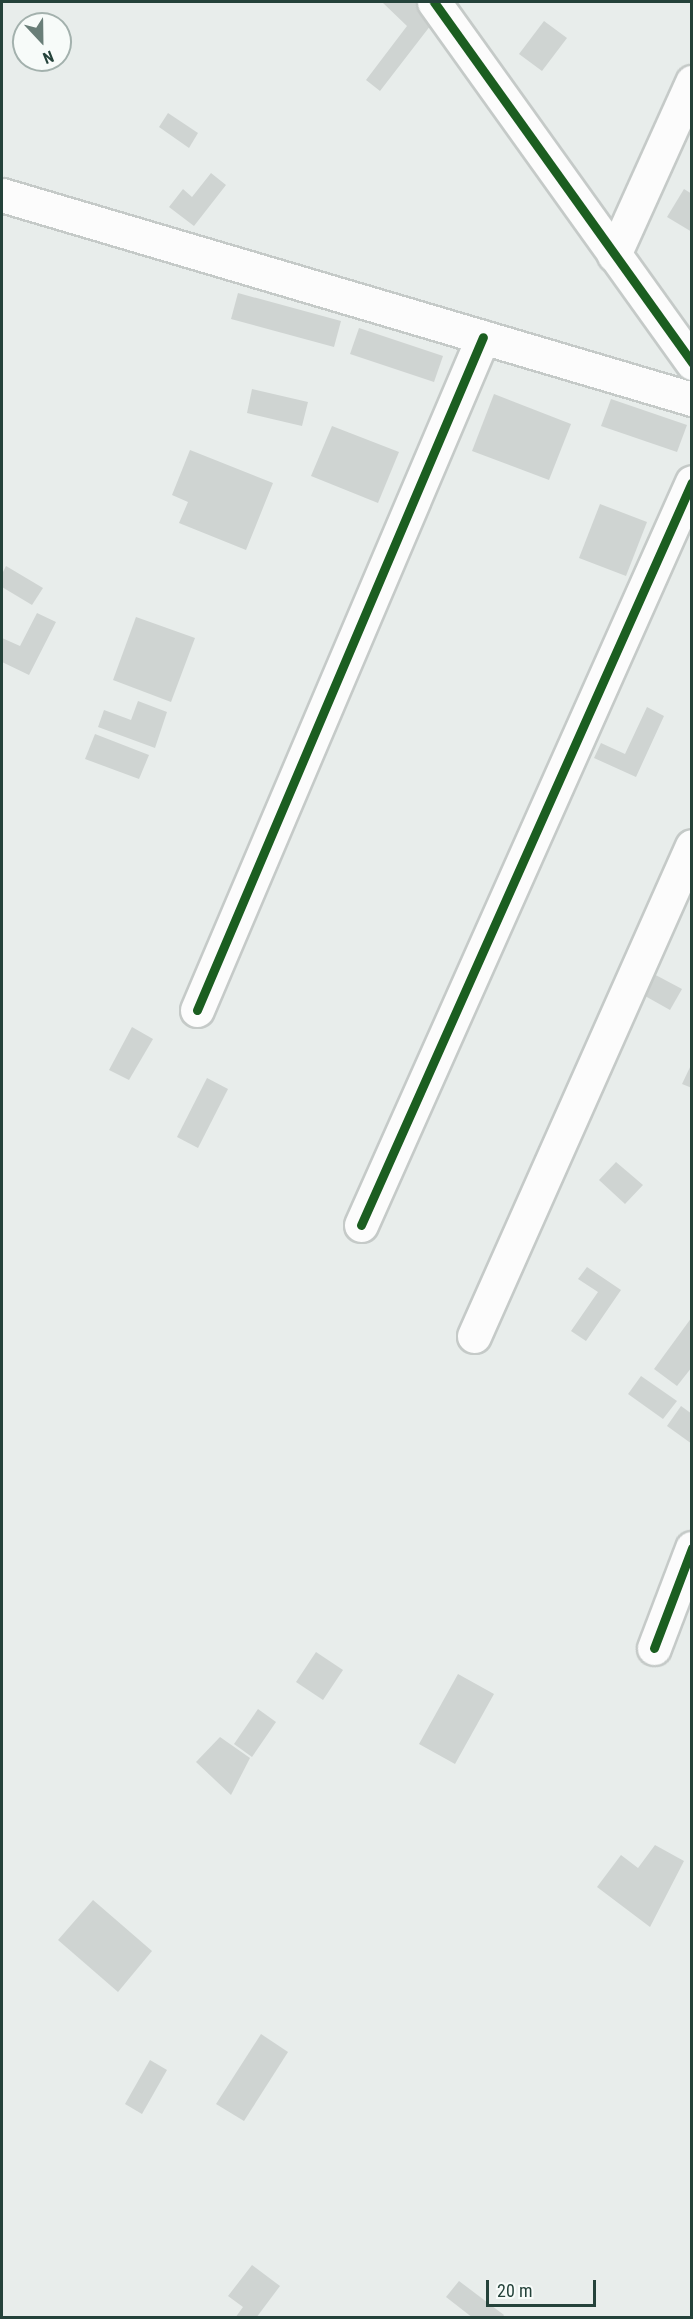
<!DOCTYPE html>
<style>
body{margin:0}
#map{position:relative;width:693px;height:2319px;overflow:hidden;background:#e8edeb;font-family:"Roboto Condensed",sans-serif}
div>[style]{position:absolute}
.building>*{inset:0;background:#cfd4d2}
.roads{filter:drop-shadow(2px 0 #c5cac8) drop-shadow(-2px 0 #c5cac8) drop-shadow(0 2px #c5cac8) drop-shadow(0 -2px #c5cac8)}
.minor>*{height:33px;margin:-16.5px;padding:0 16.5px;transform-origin:16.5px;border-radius:16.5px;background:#fcfcfc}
.cycleway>*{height:9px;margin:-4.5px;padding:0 4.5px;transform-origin:4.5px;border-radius:4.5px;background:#1b5e20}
span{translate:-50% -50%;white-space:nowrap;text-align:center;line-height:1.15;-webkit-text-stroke:4.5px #f7fbf9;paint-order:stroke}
.frame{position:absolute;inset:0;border:3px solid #24423a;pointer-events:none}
.north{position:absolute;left:12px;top:12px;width:60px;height:60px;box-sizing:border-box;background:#f7fbf9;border:2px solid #a3b1ad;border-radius:50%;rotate:158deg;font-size:16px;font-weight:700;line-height:24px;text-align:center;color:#24423a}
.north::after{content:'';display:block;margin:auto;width:21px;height:27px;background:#697e78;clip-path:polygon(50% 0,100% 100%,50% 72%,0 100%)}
.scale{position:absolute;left:486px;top:2280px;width:110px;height:27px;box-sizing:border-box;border:3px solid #24423a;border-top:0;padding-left:8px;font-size:18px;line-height:21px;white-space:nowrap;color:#24423a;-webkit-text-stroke:4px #f7fbf9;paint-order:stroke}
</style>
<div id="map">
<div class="building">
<div style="clip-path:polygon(382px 2px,415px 2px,434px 21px,380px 91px,366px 80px,407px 26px)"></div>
<div style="clip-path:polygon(544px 21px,567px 38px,542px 71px,519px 54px)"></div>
<div style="clip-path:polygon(168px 113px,198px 133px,189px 148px,159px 127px)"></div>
<div style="clip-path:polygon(211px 173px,226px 185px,194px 226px,169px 207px,183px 189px,192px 197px)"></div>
<div style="clip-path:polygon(684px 189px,692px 194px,692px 232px,667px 217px)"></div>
<div style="clip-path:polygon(238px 293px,341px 321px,334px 347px,231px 319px)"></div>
<div style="clip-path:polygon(359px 328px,443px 356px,434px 382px,350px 354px)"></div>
<div style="clip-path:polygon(252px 389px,308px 402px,302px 426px,247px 413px)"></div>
<div style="clip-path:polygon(494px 394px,571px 424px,549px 480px,472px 451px)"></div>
<div style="clip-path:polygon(611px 399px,687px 425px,677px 452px,601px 426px)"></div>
<div style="clip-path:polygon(332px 426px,399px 452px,378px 503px,311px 476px)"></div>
<div style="clip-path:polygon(190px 450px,273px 483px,246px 550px,179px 523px,188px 502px,172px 495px)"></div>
<div style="clip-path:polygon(600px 504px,647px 522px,626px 576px,579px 558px)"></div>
<div style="clip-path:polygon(6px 566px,43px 588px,32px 605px,2px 587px,2px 574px)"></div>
<div style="clip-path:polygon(37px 613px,56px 622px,29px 675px,2px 662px,2px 638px,20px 646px)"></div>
<div style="clip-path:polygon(136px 617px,195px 638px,171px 702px,113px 680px)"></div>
<div style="clip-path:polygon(138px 701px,167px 712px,155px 748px,98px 727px,104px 710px,131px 720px)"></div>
<div style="clip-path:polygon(647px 707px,664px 716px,636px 777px,594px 758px,601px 743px,625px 754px)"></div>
<div style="clip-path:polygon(95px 734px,149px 755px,139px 779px,85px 759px)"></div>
<div style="clip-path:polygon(650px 972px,682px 989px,670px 1010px,638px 992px)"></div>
<div style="clip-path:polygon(132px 1027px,153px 1039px,129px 1080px,109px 1070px)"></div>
<div style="clip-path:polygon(692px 1063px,692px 1088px,682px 1084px)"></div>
<div style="clip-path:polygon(207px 1078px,228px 1089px,198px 1148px,177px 1137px)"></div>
<div style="clip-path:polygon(616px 1162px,643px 1185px,625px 1204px,599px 1180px)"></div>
<div style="clip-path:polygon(587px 1267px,621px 1290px,586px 1341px,571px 1331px,598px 1292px,578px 1279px)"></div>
<div style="clip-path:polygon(692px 1317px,692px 1367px,677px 1386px,654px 1369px)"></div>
<div style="clip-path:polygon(641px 1376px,677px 1401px,663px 1419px,628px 1394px)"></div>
<div style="clip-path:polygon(681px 1406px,692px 1414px,692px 1444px,667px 1426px)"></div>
<div style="clip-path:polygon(316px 1652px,343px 1670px,323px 1700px,296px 1682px)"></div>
<div style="clip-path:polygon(458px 1674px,494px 1694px,455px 1764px,419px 1744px)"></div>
<div style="clip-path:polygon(258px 1709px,276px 1722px,252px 1757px,234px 1744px)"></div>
<div style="clip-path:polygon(220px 1737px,250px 1758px,231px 1795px,196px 1762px)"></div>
<div style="clip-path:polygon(655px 1845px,684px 1861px,650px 1927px,597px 1887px,621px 1855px,638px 1868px)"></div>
<div style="clip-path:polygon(93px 1900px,152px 1951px,118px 1992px,58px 1940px)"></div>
<div style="clip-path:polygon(261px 2034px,288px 2052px,244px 2121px,216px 2104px)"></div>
<div style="clip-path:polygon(150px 2060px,167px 2070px,142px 2114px,125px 2104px)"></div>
<div style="clip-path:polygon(252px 2265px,280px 2286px,256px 2318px,235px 2318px,243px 2307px,228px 2296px)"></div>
<div style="clip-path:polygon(459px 2281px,504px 2315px,502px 2318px,473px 2318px,446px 2297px)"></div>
</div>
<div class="roads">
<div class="minor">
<div style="left:434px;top:2px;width:444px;rotate:54.4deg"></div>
<div style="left:2px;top:195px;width:720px;rotate:16.47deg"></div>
<div style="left:614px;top:255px;width:190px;rotate:-65.7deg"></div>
<div style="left:197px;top:1010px;width:731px;rotate:-66.98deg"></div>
<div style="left:361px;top:1225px;width:813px;rotate:-65.99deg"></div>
<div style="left:474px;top:1336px;width:536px;rotate:-66.02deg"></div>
<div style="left:654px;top:1648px;width:107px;rotate:-69.2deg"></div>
</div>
</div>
<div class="cycleway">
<div style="left:434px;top:2px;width:444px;rotate:54.4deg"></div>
<div style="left:197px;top:1010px;width:731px;rotate:-66.98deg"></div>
<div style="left:361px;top:1225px;width:813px;rotate:-65.99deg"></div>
<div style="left:654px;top:1648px;width:107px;rotate:-69.2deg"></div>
</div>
<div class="frame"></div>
<div class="north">N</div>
<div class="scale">20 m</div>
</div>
